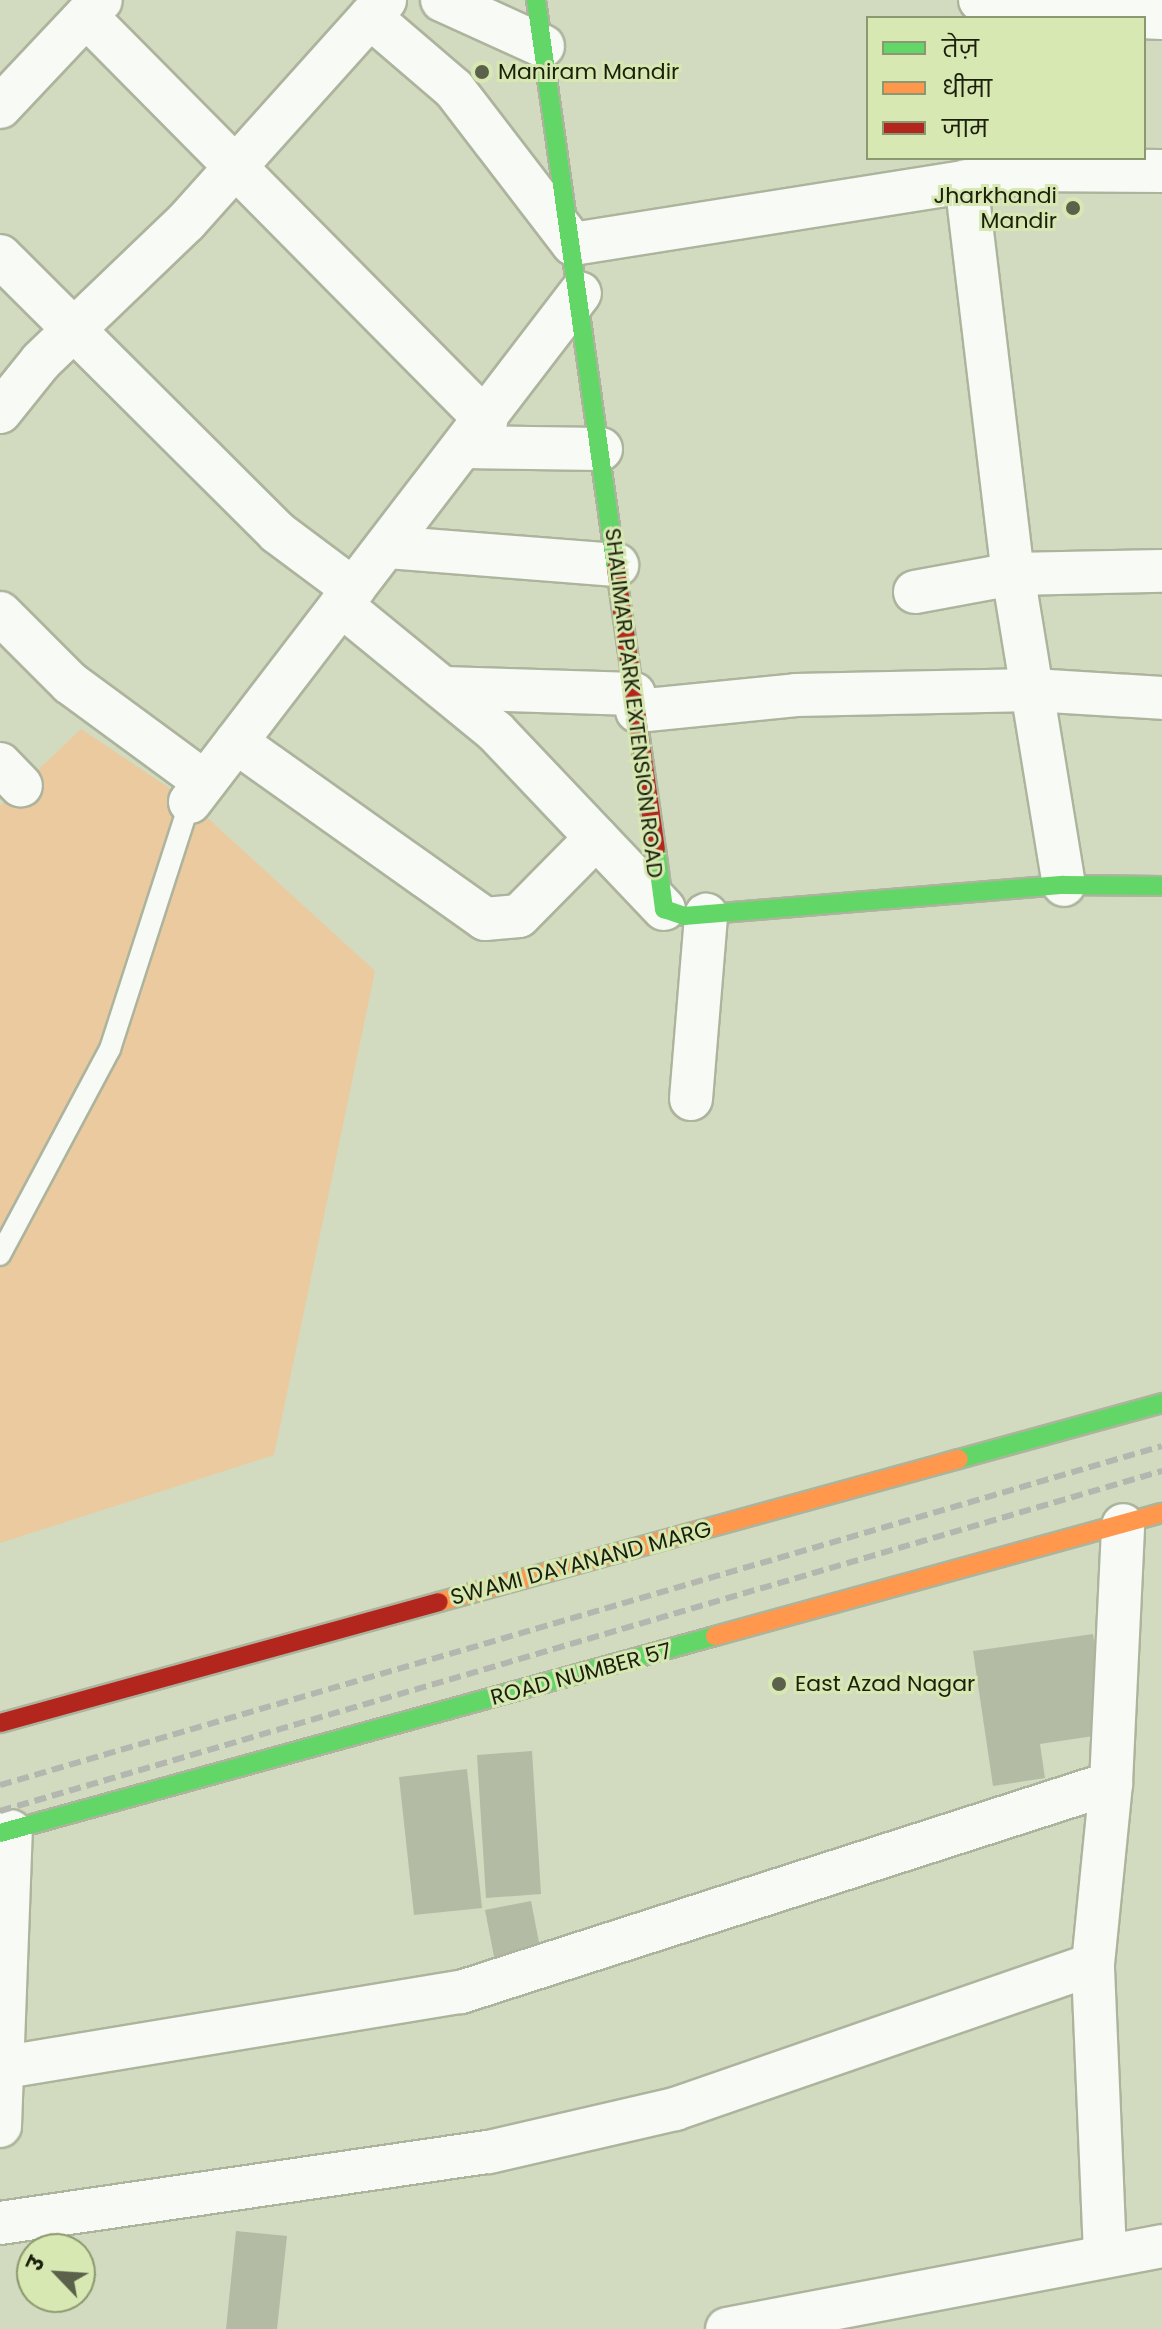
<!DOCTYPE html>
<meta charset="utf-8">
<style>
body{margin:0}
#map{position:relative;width:1162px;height:2329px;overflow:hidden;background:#d2dbbf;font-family:Poppins,"Noto Sans Devanagari",sans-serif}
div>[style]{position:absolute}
.green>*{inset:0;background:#eaca9e}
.building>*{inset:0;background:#b4bba4}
.roads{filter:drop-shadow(2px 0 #adb49d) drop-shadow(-2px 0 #adb49d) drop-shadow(0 2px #adb49d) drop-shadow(0 -2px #adb49d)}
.lane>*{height:20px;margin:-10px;padding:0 10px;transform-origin:10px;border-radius:10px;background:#f8faf5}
.street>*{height:42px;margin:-21px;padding:0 21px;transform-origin:21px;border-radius:21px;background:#f8faf5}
.fast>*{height:18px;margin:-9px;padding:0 9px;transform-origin:9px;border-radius:9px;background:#63d668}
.slow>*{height:18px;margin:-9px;padding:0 9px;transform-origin:9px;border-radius:9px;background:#ff974d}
.jam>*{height:18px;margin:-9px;padding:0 9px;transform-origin:9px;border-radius:9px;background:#b3261e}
.rail>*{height:6px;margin-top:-3px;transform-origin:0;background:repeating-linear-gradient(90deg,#b4b6b0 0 12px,transparent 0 18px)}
.dots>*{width:22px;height:22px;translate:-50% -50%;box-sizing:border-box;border:4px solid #d7e8b2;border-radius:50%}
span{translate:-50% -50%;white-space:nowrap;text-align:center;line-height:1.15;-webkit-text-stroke:6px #d7e8b2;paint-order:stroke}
.poi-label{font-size:22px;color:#1b200c}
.left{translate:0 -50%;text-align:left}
.right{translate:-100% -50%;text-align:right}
.street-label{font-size:22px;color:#1b200c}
.legend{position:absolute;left:866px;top:16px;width:280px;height:144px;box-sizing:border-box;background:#d7e8b2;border:2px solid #8c9870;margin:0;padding:10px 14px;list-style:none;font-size:24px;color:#1b200c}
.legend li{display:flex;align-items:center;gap:16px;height:40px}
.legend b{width:40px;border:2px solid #8c9870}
.north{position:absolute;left:16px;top:2233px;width:80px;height:80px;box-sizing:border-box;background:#d7e8b2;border:2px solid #8c9870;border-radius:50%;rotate:295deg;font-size:22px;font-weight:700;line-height:32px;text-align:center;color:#1b200c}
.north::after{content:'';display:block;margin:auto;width:28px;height:36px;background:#5b614b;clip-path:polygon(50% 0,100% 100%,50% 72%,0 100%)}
</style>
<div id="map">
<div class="green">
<div style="clip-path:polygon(81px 729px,190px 802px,375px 971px,274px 1455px,0 1543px,0 806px)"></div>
</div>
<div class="building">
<div style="clip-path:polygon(1093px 1634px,1107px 1734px,1040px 1744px,1045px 1778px,993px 1786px,973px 1651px)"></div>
<div style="clip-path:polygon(532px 1751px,541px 1894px,486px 1898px,477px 1755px)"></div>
<div style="clip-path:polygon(467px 1769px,482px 1908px,414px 1915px,399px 1777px)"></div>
<div style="clip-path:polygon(531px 1901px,543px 1963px,497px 1972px,485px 1910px)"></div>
<div style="clip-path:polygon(236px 2231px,287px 2236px,277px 2329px,226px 2329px)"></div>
</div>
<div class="roads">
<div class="lane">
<div style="left:0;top:1255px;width:234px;rotate:-61.9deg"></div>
<div style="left:110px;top:1049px;width:260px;rotate:-72.1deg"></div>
</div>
<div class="street">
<div style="left:442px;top:0;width:111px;rotate:24.5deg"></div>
<div style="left:980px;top:0;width:73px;rotate:10.2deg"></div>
<div style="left:1052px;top:13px;width:110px;rotate:2.6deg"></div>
<div style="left:86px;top:16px;width:569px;rotate:45.29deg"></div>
<div style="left:370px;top:17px;width:111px;rotate:40.6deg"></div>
<div style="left:454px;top:89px;width:195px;rotate:52.5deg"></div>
<div style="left:573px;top:244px;width:471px;rotate:-9deg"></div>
<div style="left:1038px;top:170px;width:124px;rotate:0.5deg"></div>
<div style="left:0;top:107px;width:147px;rotate:-46.7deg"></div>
<div style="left:966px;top:181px;width:396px;rotate:83.2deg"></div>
<div style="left:1013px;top:574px;width:315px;rotate:80.7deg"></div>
<div style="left:0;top:256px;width:392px;rotate:44.9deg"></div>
<div style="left:278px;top:533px;width:94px;rotate:36.7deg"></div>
<div style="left:0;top:412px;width:65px;rotate:-51.2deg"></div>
<div style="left:41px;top:361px;width:201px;rotate:-43.8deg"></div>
<div style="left:186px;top:222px;width:298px;rotate:-48.1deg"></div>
<div style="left:467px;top:447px;width:134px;rotate:0.9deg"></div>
<div style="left:387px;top:547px;width:231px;rotate:4.5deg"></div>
<div style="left:915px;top:592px;width:100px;rotate:-10.4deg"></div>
<div style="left:1013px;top:574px;width:149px;rotate:-1.2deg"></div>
<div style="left:341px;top:605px;width:200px;rotate:39.3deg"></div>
<div style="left:496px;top:732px;width:244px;rotate:46.5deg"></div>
<div style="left:0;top:613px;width:99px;rotate:45deg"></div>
<div style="left:70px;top:683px;width:167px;rotate:36.3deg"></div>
<div style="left:444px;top:688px;width:190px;rotate:1.8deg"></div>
<div style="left:637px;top:711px;width:160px;rotate:-5.7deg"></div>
<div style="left:796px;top:695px;width:237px;rotate:-1.2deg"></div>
<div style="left:1033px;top:690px;width:129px;rotate:3.5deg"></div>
<div style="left:236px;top:742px;width:305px;rotate:35.4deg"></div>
<div style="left:485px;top:919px;width:34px;rotate:-5deg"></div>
<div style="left:519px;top:916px;width:110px;rotate:-45.4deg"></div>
<div style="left:0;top:764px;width:30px;rotate:46deg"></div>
<div style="left:190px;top:802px;width:641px;rotate:-52.54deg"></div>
<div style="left:691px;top:1099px;width:185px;rotate:-85.3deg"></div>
<div style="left:0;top:2068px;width:467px;rotate:-9.4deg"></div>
<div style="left:461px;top:1992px;width:683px;rotate:-17.82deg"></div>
<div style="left:0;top:2126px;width:295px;rotate:-87.9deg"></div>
<div style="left:0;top:2223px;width:494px;rotate:-8.3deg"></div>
<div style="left:489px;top:2152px;width:191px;rotate:-13deg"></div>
<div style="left:675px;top:2109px;width:442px;rotate:-19.1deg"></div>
<div style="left:1105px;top:2254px;width:290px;rotate:-92.4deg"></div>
<div style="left:1093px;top:1964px;width:182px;rotate:-84.3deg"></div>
<div style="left:1111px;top:1783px;width:258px;rotate:-87.3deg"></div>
<div style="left:727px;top:2329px;width:443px;rotate:-10.8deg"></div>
</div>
<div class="fast">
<div style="left:536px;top:0;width:575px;rotate:82deg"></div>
<div style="left:656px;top:849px;width:61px;rotate:82.4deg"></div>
<div style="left:664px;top:909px;width:21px;rotate:19deg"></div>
<div style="left:684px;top:916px;width:381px;rotate:-4.7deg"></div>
<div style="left:1064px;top:885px;width:98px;rotate:0.6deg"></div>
<div style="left:959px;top:1459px;width:211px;rotate:-15.4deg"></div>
<div style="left:0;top:1833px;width:742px;rotate:-15.4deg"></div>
</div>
<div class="slow">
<div style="left:439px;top:1602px;width:539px;rotate:-15.38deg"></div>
<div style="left:715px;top:1636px;width:464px;rotate:-15.4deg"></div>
</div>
<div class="jam">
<div style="left:616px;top:569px;width:283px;rotate:81.9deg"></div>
<div style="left:0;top:1723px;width:455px;rotate:-15.4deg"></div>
</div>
</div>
<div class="rail">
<div style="left:0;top:1785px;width:1210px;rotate:-16.26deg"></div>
<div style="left:0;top:1811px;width:1211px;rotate:-16.31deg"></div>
</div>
<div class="dots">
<div style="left:482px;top:72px;background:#5b614b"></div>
<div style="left:1073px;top:208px;background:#5b614b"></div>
<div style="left:779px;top:1684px;background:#5b614b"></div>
</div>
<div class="poi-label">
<span class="left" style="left:498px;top:72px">Maniram Mandir</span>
<span class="right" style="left:1057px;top:208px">Jharkhandi<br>Mandir</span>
<span class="left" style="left:795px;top:1684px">East Azad Nagar</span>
</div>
<div class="street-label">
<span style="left:634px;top:703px;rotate:83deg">SHALIMAR PARK EXTENSION ROAD</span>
<span style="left:581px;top:1563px;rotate:-15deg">SWAMI DAYANAND MARG</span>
<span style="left:581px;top:1674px;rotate:-15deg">ROAD NUMBER 57</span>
</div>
<ul class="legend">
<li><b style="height:10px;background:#63d668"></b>तेज़</li>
<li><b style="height:10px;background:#ff974d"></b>धीमा</li>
<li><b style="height:10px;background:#b3261e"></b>जाम</li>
</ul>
<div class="north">उ</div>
</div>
